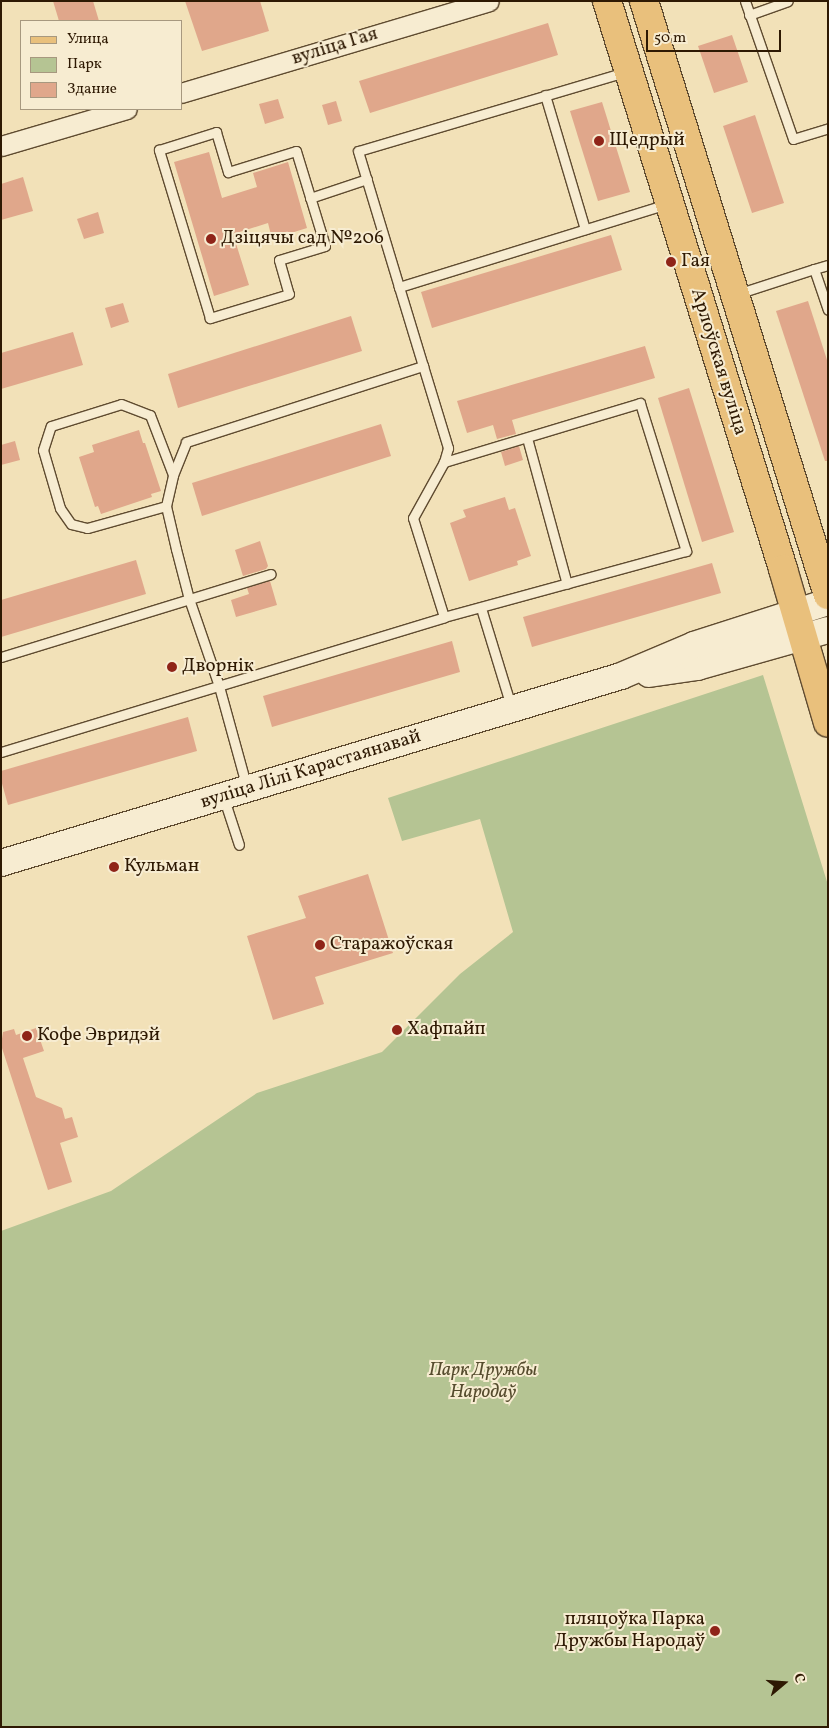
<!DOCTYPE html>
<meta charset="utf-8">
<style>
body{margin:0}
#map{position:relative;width:829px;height:1728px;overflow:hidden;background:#f2e1b8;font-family:Vollkorn,serif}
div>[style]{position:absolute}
.green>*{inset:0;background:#b5c493}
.building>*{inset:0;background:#e0a78b}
.roads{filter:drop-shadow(1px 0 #5f4b30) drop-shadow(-1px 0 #5f4b30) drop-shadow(0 1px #5f4b30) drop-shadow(0 -1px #5f4b30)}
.lane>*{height:9px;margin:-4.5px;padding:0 4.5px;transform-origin:4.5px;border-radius:4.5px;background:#f7ecd1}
.street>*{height:19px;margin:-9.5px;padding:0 9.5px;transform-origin:9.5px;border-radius:9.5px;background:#f7ecd1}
.secondary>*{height:26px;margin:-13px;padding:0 13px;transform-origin:13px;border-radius:13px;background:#f7ecd1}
.primary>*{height:28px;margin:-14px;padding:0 14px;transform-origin:14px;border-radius:14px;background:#e9c07c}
.dots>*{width:14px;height:14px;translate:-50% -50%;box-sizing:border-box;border:2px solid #f7ecd1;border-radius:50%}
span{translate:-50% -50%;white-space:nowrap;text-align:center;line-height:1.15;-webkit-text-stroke:4px #f7ecd1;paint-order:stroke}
.street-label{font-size:19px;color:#2e1903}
.poi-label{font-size:19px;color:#2e1903}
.left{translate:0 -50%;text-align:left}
.right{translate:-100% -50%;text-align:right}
.park-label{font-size:19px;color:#564c2e;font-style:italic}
.frame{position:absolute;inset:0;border:2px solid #2e1903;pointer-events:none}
.legend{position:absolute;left:20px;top:20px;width:162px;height:90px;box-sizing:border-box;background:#f7ecd1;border:1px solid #a7987f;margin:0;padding:6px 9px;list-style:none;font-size:15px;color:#2e1903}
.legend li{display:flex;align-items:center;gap:10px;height:25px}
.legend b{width:25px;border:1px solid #a7987f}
.north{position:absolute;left:759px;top:1658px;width:50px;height:50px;-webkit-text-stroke:4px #f7ecd1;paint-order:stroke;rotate:72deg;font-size:14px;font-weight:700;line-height:20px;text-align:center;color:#2e1903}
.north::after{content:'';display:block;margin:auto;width:18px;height:22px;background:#2e1903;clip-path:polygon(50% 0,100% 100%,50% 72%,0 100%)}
.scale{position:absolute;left:646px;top:30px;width:135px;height:22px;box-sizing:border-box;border:2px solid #2e1903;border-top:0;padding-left:6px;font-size:15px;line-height:18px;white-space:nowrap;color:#2e1903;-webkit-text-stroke:4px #f7ecd1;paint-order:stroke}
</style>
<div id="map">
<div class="green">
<div style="clip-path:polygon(763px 675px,828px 885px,828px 1727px,1px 1727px,1px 1231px,111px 1191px,257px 1093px,382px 1052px,460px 974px,513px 932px,480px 819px,402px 841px,388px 798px)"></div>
</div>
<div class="building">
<div style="clip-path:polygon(53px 1px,93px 1px,99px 21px,59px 21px)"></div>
<div style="clip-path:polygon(185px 1px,260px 1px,269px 31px,202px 51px)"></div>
<div style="clip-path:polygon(548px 23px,558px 55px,370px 113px,359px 81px)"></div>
<div style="clip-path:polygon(732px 35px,748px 82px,714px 93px,698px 46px)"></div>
<div style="clip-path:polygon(278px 99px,284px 118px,265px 124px,259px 104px)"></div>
<div style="clip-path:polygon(336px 101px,342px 121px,328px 125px,322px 105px)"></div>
<div style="clip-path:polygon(602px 102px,630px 192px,598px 201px,570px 111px)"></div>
<div style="clip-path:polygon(755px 115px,784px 203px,752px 213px,723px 126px)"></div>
<div style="clip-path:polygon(209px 152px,222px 198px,257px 187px,253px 173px,288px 162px,307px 228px,272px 239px,268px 223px,233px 234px,249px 285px,214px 296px,174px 162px)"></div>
<div style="clip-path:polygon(23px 177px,33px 211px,1px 220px,1px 184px)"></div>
<div style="clip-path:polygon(98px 212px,104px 233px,84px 239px,77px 219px)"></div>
<div style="clip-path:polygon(611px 235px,622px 270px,432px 328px,421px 292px)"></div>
<div style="clip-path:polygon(808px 301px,828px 363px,828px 461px,825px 461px,776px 311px)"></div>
<div style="clip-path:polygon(123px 303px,129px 322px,111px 328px,105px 308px)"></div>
<div style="clip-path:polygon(351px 316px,362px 351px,178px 408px,168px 374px)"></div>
<div style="clip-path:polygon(73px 332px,83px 365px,1px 389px,1px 353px)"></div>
<div style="clip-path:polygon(645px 346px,655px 378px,512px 420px,516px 434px,497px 439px,493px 425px,467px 433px,457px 401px)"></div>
<div style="clip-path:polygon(689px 388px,734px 532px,702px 542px,658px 398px)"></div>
<div style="clip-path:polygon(381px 424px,391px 456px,202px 516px,192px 483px)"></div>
<div style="clip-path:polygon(139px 430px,143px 443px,145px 443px,161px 491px,151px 494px,152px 497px,101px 514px,98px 506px,95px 507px,79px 457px,94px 452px,92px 445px)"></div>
<div style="clip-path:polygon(15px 441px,20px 460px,1px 465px,1px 445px)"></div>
<div style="clip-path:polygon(519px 446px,523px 460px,505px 466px,501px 452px)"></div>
<div style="clip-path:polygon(505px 497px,509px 510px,515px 508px,531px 556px,517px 561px,518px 565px,469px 581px,450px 523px,466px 517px,463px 510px)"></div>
<div style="clip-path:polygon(260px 541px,268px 566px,266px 569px,243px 576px,235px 550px)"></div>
<div style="clip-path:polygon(136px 560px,146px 594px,1px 637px,1px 600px)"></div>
<div style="clip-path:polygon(712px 563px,721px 593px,532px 647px,523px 617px)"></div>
<div style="clip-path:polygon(270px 581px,277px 605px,236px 617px,231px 600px,249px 594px,247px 588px)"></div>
<div style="clip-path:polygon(452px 641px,460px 672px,272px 727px,263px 696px)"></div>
<div style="clip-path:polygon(188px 717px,197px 751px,8px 805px,1px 780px,1px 771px)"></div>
<div style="clip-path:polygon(368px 874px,393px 953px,315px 977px,324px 1004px,273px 1020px,247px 936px,306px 918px,298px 896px)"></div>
<div style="clip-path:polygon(36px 1028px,44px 1051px,23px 1058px,36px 1097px,62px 1108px,65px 1119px,72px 1117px,78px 1137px,60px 1143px,72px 1182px,48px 1190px,1px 1045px,3px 1032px,14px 1029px,16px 1035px)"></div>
</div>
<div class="roads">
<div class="lane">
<div style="left:745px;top:1px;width:146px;rotate:70.8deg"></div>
<div style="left:793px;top:139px;width:37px;rotate:-17deg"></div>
<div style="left:749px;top:15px;width:41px;rotate:-19.7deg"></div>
<div style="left:625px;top:72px;width:278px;rotate:163.5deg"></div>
<div style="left:358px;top:151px;width:142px;rotate:73.2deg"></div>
<div style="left:399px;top:287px;width:281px;rotate:-17.2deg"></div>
<div style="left:545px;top:95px;width:140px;rotate:73.4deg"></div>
<div style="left:216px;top:132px;width:42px;rotate:73.3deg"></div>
<div style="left:228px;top:172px;width:71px;rotate:-17.2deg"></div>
<div style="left:296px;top:151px;width:99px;rotate:73deg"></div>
<div style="left:325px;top:246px;width:48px;rotate:163.1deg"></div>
<div style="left:279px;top:260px;width:35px;rotate:74deg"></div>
<div style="left:289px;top:294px;width:83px;rotate:163.1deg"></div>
<div style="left:210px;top:318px;width:176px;rotate:-106.9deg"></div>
<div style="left:159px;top:150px;width:60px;rotate:-17.5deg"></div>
<div style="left:310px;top:198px;width:60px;rotate:-18.4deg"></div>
<div style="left:814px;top:269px;width:15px;rotate:-16deg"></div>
<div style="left:737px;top:294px;width:81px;rotate:-18deg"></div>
<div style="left:814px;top:269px;width:43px;rotate:71.1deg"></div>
<div style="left:423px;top:366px;width:86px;rotate:73deg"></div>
<div style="left:448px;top:448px;width:15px;rotate:106deg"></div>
<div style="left:444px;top:462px;width:64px;rotate:119deg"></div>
<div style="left:413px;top:518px;width:104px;rotate:72.6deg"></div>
<div style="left:444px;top:617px;width:251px;rotate:-15.3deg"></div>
<div style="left:686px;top:551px;width:155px;rotate:-107.3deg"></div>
<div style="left:640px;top:403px;width:205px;rotate:163.2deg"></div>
<div style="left:527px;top:438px;width:151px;rotate:74.7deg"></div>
<div style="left:166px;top:506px;width:82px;rotate:164.4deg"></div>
<div style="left:87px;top:528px;width:16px;rotate:-166deg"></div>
<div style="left:71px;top:524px;width:19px;rotate:-125deg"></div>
<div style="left:60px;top:508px;width:60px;rotate:-106.3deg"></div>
<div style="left:43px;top:450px;width:25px;rotate:-72deg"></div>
<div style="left:51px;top:426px;width:73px;rotate:-17.4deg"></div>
<div style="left:121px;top:404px;width:31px;rotate:21deg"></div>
<div style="left:150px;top:415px;width:64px;rotate:69deg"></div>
<div style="left:481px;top:608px;width:102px;rotate:73deg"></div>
<div style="left:1px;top:657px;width:282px;rotate:-17.1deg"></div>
<div style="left:1px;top:752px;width:463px;rotate:-16.9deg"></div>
<div style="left:247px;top:788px;width:106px;rotate:-105.4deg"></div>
<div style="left:219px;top:686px;width:92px;rotate:-109deg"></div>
<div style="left:189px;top:599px;width:52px;rotate:-104.6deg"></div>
<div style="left:176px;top:549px;width:44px;rotate:-103.1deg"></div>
<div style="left:166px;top:506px;width:32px;rotate:-77deg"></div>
<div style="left:173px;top:475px;width:35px;rotate:-68deg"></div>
<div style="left:186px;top:442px;width:249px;rotate:-17.8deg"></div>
<div style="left:423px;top:366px;width:83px;rotate:-106.9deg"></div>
<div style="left:224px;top:799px;width:48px;rotate:71.9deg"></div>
</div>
<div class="street">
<div style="left:181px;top:93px;width:321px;rotate:-16.6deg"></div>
<div style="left:1px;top:146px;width:131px;rotate:-16.4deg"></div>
</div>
<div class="secondary">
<div style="left:649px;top:674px;width:49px;rotate:-8.3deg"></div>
<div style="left:697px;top:667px;width:136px;rotate:-15.8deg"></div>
<div style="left:1px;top:863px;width:648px;rotate:-16.78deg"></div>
<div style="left:621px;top:676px;width:79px;rotate:-23deg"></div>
<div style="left:694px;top:645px;width:141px;rotate:-17.8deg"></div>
</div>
<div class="primary">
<div style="left:607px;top:1px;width:595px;rotate:72.78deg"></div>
<div style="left:783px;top:569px;width:160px;rotate:73.7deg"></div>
<div style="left:644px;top:1px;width:622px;rotate:72.79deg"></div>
</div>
</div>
<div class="dots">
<div style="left:599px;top:141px;background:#8f2418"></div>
<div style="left:211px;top:239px;background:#8f2418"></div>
<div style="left:671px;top:262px;background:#8f2418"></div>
<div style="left:172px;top:667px;background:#8f2418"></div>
<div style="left:114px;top:867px;background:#8f2418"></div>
<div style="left:320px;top:945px;background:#8f2418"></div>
<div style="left:397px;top:1030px;background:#8f2418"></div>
<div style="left:27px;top:1036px;background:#8f2418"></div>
<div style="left:715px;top:1631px;background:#8f2418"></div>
</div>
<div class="street-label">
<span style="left:335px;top:47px;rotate:-17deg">вуліца Гая</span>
<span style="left:718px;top:362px;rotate:73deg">Арлоўская вуліца</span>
<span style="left:311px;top:770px;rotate:-17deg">вуліца Лілі Карастаянавай</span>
</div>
<div class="poi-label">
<span class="left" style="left:609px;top:141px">Щедрый</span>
<span class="left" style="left:221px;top:239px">Дзіцячы сад №206</span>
<span class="left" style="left:681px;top:262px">Гая</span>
<span class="left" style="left:182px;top:667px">Дворнік</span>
<span class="left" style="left:124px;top:867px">Кульман</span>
<span class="left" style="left:330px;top:945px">Старажоўская</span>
<span class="left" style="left:407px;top:1030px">Хафпайп</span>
<span class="left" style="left:37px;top:1036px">Кофе Эвридэй</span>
<span class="right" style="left:705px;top:1631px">пляцоўка Парка<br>Дружбы Народаў</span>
</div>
<div class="park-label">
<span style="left:483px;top:1382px">Парк Дружбы<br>Народаў</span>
</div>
<div class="frame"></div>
<ul class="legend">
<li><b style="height:6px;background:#e9c07c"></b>Улица</li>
<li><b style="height:14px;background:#b5c493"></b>Парк</li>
<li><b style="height:14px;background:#e0a78b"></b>Здание</li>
</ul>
<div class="north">С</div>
<div class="scale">50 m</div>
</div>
